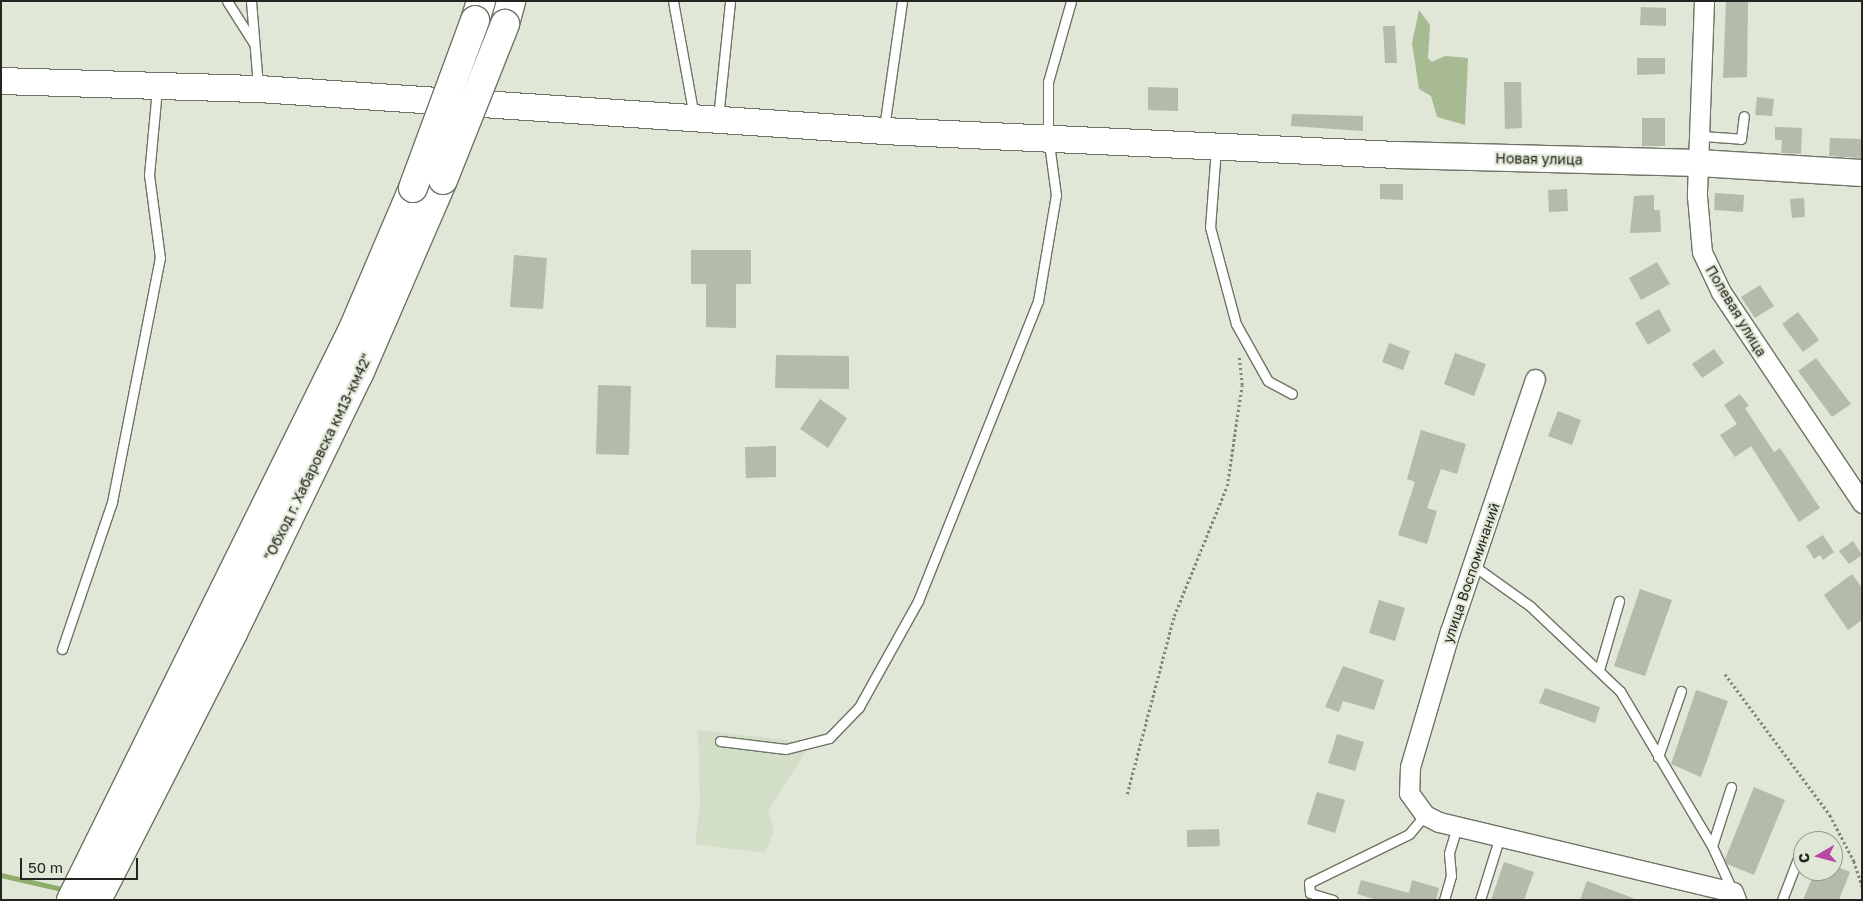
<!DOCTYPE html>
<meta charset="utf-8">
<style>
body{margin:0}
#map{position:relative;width:1863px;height:901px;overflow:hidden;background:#e0e7d7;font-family:"Golos Text",sans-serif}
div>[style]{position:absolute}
.built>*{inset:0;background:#d3dec7}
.green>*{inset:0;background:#a8ba92}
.stream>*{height:4.5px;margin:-2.25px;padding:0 2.25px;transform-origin:2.25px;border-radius:2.25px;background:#90ac69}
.building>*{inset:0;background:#b4bbab}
.path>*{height:2.5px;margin-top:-1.25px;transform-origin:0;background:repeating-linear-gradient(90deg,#81867b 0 2.5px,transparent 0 5px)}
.roads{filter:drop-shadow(1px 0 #6d7465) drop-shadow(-1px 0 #6d7465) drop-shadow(0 1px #6d7465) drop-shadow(0 -1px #6d7465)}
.lane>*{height:9px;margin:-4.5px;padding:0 4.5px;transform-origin:4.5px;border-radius:4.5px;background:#fff}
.street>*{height:19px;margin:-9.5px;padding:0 9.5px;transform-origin:9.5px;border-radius:9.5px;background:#fff}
.secondary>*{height:26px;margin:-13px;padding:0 13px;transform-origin:13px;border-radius:13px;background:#fff}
.highway>*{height:28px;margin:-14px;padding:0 14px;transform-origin:14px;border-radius:14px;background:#fff}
.bridges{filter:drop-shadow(1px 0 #6d7465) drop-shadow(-1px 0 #6d7465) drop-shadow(0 1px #6d7465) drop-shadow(0 -1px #6d7465)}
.highway-bridge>*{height:28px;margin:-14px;padding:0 14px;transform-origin:14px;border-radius:14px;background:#fff}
span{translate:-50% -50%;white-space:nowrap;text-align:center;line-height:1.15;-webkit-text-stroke:4px #e0e7d7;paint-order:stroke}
.street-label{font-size:14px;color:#232620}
.frame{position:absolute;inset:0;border:2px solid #232620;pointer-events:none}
.north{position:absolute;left:1793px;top:831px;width:50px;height:50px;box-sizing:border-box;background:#e0e7d7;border:1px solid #949a8e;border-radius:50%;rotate:262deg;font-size:14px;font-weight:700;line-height:20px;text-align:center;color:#232620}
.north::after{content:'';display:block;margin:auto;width:18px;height:22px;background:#ba47a1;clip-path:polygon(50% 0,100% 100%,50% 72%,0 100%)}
.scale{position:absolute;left:20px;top:858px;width:118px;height:22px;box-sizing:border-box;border:2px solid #232620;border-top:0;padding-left:6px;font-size:15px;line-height:18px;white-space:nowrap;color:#232620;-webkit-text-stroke:4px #e0e7d7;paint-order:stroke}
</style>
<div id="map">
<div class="built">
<div style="clip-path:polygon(698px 730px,811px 743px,768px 811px,774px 830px,765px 853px,695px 844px,700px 805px)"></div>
</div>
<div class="green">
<div style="clip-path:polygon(1419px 10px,1430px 25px,1428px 58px,1432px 62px,1445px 56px,1468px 58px,1465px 125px,1437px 117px,1431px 96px,1419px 89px,1412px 43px)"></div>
</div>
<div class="stream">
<div style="left:1px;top:875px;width:67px;rotate:13deg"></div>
</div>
<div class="building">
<div style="clip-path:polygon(1726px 1px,1748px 1px,1747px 77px,1723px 78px)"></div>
<div style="clip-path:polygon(1641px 7px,1666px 8px,1666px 26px,1640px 25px)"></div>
<div style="clip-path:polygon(1383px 26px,1395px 26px,1397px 63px,1385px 63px)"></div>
<div style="clip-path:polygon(1637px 58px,1665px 58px,1665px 74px,1637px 75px)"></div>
<div style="clip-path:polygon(1504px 82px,1521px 82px,1522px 128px,1505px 129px)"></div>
<div style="clip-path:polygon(1148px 87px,1178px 88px,1178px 111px,1148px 110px)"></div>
<div style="clip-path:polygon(1757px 97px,1774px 99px,1772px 116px,1755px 115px)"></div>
<div style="clip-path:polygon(1292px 114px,1363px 116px,1363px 131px,1291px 126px)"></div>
<div style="clip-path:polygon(1642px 118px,1665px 118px,1665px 146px,1642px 146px)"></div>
<div style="clip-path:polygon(1775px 127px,1802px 128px,1801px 154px,1781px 153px,1782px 140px,1775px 140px)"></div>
<div style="clip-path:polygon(1830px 138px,1862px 139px,1862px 158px,1829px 156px)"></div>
<div style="clip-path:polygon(1380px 184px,1403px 184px,1403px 200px,1380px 199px)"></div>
<div style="clip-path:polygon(1567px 189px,1568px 211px,1549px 212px,1548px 190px)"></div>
<div style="clip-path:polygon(1715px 193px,1744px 195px,1743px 212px,1714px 210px)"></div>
<div style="clip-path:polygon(1654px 195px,1654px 210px,1660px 210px,1661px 232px,1630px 233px,1634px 196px)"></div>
<div style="clip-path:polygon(1804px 198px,1805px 217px,1792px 218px,1790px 199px)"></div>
<div style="clip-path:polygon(691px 250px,751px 250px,751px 284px,736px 284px,736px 328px,706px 327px,706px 284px,691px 284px)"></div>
<div style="clip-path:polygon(514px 255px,547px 258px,543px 309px,510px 307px)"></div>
<div style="clip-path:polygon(1657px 262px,1670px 284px,1641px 300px,1629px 278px)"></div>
<div style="clip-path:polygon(1760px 285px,1774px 306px,1755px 318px,1741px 297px)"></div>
<div style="clip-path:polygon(1659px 309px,1671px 331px,1648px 345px,1635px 323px)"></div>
<div style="clip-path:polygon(1798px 312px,1819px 340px,1803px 352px,1782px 324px)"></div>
<div style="clip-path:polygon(1389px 343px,1410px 351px,1403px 370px,1382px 362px)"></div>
<div style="clip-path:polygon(1714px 349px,1724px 363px,1702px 378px,1692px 364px)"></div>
<div style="clip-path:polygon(1455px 353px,1486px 364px,1474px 396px,1444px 384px)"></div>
<div style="clip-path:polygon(776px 355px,849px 356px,849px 389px,775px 388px)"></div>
<div style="clip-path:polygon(1816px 358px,1851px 404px,1832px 417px,1798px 371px)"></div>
<div style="clip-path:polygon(598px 385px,631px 386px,629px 455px,596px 454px)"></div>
<div style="clip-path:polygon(1740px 394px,1749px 406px,1745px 408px,1774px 452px,1780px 448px,1820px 508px,1799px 522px,1751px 446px,1735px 457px,1720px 435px,1737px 424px,1724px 405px)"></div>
<div style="clip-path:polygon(820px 399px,847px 418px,828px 448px,800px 429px)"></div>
<div style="clip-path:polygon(1558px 411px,1581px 420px,1572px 445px,1548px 436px)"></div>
<div style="clip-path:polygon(1421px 430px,1466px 444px,1457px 474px,1441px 469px,1427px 508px,1437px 511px,1427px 544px,1398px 535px,1415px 482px,1407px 479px)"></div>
<div style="clip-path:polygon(776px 446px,776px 477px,746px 478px,745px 447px)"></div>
<div style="clip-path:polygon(1823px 535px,1834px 552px,1823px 560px,1820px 555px,1814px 559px,1806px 546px)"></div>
<div style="clip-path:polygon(1853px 541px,1862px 555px,1849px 564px,1839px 551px)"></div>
<div style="clip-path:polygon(1852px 574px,1862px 588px,1862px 620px,1848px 630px,1824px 595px)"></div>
<div style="clip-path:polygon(1640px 589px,1672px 600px,1645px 676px,1614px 666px)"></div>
<div style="clip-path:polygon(1379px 600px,1405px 608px,1395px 641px,1369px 633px)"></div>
<div style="clip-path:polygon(1343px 666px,1384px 680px,1374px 710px,1343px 701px,1339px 712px,1325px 707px)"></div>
<div style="clip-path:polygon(1545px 688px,1600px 707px,1595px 723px,1539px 703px)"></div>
<div style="clip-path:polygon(1696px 690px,1728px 701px,1701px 777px,1671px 764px)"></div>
<div style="clip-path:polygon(1337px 734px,1364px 742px,1355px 771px,1328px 763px)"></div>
<div style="clip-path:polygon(1754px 787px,1785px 800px,1754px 875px,1727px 864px,1725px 859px)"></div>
<div style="clip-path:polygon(1317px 792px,1345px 800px,1335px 833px,1307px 824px)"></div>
<div style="clip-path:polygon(1219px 829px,1220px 846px,1187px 847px,1187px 830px)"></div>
<div style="clip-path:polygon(1504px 862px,1534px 872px,1524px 900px,1491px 900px)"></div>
<div style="clip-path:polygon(1833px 865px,1850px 872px,1839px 900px,1803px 900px,1815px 871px,1833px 871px)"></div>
<div style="clip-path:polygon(1361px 880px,1409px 893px,1412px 880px,1439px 888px,1436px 900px,1377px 900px,1357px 894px)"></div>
<div style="clip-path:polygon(1587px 881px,1633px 898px,1633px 900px,1580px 900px)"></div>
</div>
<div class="path">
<div style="left:1725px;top:674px;width:176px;rotate:53.3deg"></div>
<div style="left:1830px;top:815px;width:52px;rotate:62.4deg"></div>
<div style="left:1854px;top:861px;width:26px;rotate:72deg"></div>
<div style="left:1127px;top:794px;width:184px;rotate:-75.2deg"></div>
<div style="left:1174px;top:616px;width:140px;rotate:-67.8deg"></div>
<div style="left:1227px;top:486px;width:102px;rotate:-81.6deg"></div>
<div style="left:1242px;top:385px;width:30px;rotate:-96deg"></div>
</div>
<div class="roads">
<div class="lane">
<div style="left:227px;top:1px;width:49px;rotate:57.6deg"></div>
<div style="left:251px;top:1px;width:86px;rotate:85.3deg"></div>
<div style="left:673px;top:1px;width:117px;rotate:79.7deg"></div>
<div style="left:718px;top:118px;width:118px;rotate:-84.1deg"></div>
<div style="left:884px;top:128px;width:128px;rotate:-81.9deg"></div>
<div style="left:1702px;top:136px;width:39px;rotate:4deg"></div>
<div style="left:1741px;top:139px;width:23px;rotate:-83deg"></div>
<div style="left:1216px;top:148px;width:79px;rotate:94.3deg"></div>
<div style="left:1210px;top:227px;width:100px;rotate:75deg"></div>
<div style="left:1236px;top:324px;width:65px;rotate:60.7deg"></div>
<div style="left:1268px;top:381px;width:27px;rotate:28deg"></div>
<div style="left:1474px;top:566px;width:69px;rotate:35.5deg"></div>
<div style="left:1530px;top:606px;width:124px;rotate:43.4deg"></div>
<div style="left:1620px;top:691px;width:180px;rotate:59.3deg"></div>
<div style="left:1712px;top:846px;width:51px;rotate:65.5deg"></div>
<div style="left:62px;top:649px;width:155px;rotate:-71.2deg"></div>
<div style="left:112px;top:502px;width:249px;rotate:-78.9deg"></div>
<div style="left:160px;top:258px;width:84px;rotate:-97.5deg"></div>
<div style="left:149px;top:175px;width:86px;rotate:-84.7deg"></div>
<div style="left:1599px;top:670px;width:72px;rotate:-73.8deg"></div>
<div style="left:720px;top:741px;width:66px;rotate:6.9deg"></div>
<div style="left:786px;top:749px;width:44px;rotate:-14.3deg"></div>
<div style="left:829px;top:738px;width:43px;rotate:-45.9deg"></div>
<div style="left:859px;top:707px;width:121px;rotate:-60.9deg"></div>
<div style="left:918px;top:601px;width:323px;rotate:-68.2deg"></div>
<div style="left:1038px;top:301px;width:108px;rotate:-80.4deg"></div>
<div style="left:1056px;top:195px;width:60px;rotate:-97.7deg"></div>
<div style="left:1048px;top:136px;width:54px;rotate:-90deg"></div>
<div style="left:1048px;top:82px;width:84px;rotate:-74.1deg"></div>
<div style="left:1658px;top:757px;width:70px;rotate:-70.8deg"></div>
<div style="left:1712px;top:846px;width:62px;rotate:-72.1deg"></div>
<div style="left:1333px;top:900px;width:24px;rotate:-163deg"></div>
<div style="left:1310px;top:893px;width:10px;rotate:-96deg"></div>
<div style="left:1309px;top:883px;width:111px;rotate:-26.1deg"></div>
<div style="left:1409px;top:834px;width:25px;rotate:-50deg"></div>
<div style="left:1444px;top:900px;width:25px;rotate:-74deg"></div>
<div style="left:1451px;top:876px;width:23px;rotate:-95deg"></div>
<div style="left:1449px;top:853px;width:27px;rotate:-73deg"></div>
<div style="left:1480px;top:900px;width:64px;rotate:-72.7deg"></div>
<div style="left:1782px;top:900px;width:50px;rotate:-69deg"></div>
</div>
<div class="street">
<div style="left:1704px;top:1px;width:195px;rotate:92.1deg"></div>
<div style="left:1697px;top:196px;width:56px;rotate:84.9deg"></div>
<div style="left:1702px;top:252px;width:44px;rotate:64.6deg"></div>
<div style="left:1721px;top:292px;width:254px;rotate:56.2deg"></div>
<div style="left:1535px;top:379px;width:266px;rotate:108.6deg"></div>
<div style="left:1450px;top:631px;width:142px;rotate:106.4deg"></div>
<div style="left:1410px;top:767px;width:26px;rotate:92deg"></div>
<div style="left:1409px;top:793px;width:27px;rotate:54deg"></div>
<div style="left:1425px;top:815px;width:16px;rotate:27deg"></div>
<div style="left:1439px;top:822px;width:302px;rotate:13.4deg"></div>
<div style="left:1733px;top:892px;width:9px;rotate:69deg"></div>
</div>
<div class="secondary">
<div style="left:1px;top:81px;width:258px;rotate:1.8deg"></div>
<div style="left:259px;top:89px;width:626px;rotate:3.84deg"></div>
<div style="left:884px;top:131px;width:514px;rotate:2.68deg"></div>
<div style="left:1397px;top:155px;width:302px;rotate:1.5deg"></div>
<div style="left:1699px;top:163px;width:163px;rotate:3.5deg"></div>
</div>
<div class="highway">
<div style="left:475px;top:20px;width:20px;rotate:-72deg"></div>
<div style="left:505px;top:24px;width:24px;rotate:-75deg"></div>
<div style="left:71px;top:900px;width:637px;rotate:-63.72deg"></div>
<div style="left:353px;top:329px;width:153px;rotate:-66.9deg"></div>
<div style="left:97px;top:900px;width:300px;rotate:-63deg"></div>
<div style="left:233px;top:633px;width:288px;rotate:-64.1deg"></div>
<div style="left:359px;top:374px;width:211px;rotate:-66.6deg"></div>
</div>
</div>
<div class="bridges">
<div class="highway-bridge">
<div style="left:443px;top:180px;width:168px;rotate:-68.3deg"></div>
<div style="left:413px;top:188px;width:179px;rotate:-69.7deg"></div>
</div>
</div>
<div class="street-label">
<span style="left:1539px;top:159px;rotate:1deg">Новая улица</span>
<span style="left:1736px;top:311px;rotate:59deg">Полевая улица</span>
<span style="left:318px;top:457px;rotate:-64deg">"Обход г. Хабаровска км13-км42"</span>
<span style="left:1471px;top:573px;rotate:-71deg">улица Воспоминаний</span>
</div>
<div class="frame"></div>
<div class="north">С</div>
<div class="scale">50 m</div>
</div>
